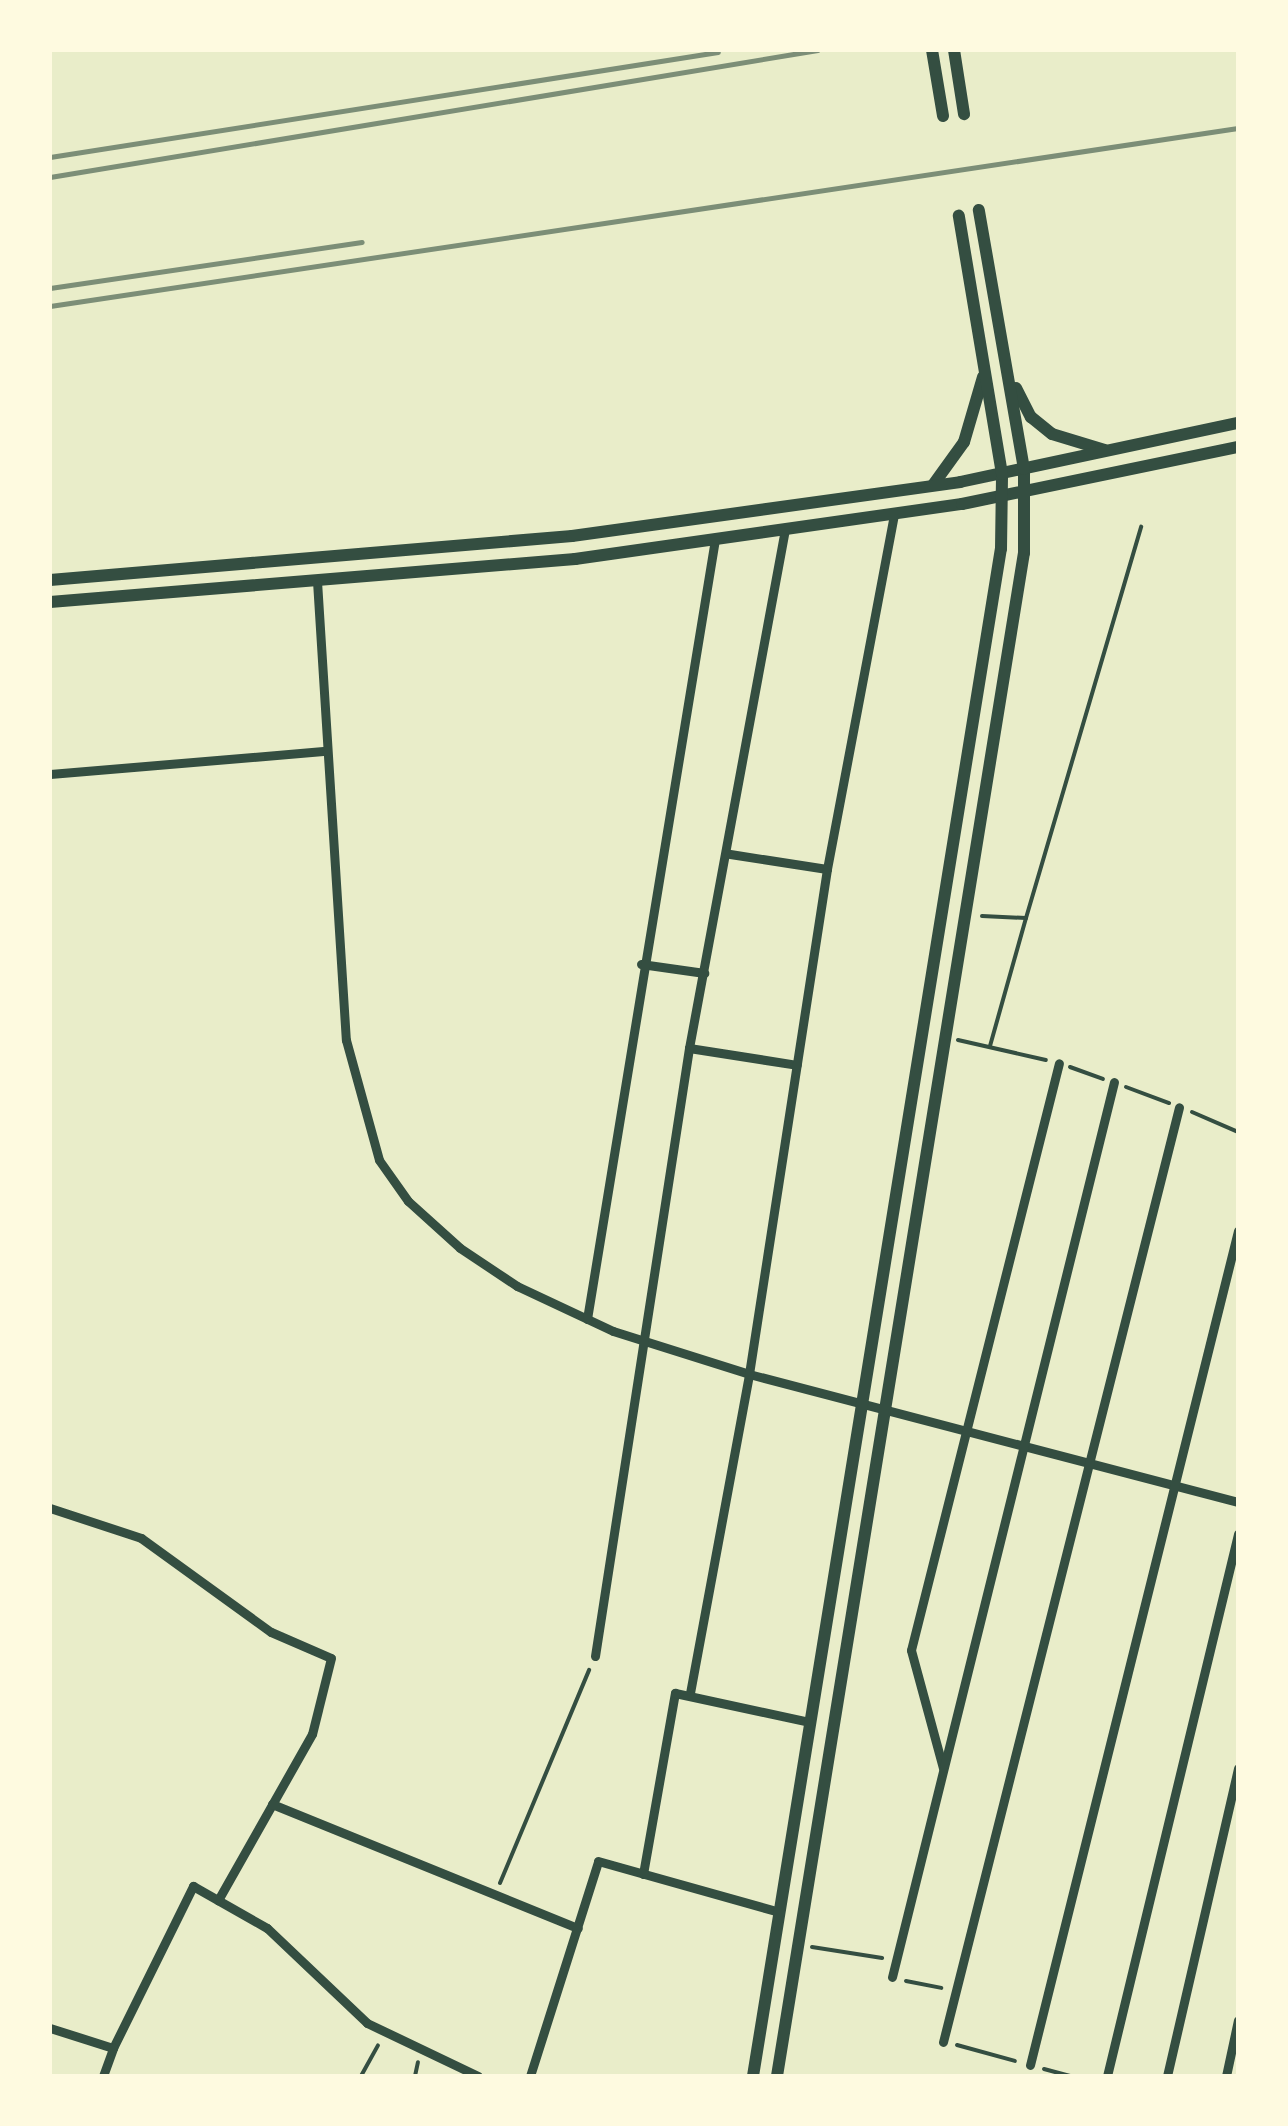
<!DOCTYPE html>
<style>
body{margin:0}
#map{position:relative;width:1288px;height:2126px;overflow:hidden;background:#e9edc9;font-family:Rubik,sans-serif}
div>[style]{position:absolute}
.path>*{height:4px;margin:-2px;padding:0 2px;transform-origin:2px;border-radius:2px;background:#344e41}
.minor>*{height:9px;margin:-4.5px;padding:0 4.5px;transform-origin:4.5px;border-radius:4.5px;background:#344e41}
.secondary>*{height:12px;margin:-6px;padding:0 6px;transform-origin:6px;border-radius:6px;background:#344e41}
.rail>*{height:5px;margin:-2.5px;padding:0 2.5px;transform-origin:2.5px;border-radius:2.5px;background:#7c8e77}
span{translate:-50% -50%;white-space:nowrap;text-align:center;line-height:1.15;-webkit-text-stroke:10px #fefae0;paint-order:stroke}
.frame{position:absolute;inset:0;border:52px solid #fefae0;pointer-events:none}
</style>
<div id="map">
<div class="path">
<div style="left:982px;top:916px;width:44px;rotate:2.6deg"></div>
<div style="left:1026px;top:918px;width:408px;rotate:-73.6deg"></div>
<div style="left:958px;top:1040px;width:90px;rotate:12.8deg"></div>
<div style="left:990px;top:1046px;width:133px;rotate:-74.3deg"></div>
<div style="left:1070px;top:1067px;width:35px;rotate:20deg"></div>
<div style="left:1126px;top:1087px;width:46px;rotate:20.4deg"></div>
<div style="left:1192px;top:1112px;width:50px;rotate:23.5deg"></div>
<div style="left:500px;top:1883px;width:231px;rotate:-67.3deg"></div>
<div style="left:812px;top:1947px;width:71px;rotate:8.9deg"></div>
<div style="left:906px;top:1981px;width:36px;rotate:11deg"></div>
<div style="left:957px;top:2045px;width:60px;rotate:15.4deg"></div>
<div style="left:1044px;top:2069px;width:27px;rotate:15deg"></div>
<div style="left:361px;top:2076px;width:35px;rotate:-61deg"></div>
<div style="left:415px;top:2076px;width:14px;rotate:-78deg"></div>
</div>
<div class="minor">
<div style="left:317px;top:581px;width:460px;rotate:86.4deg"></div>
<div style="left:346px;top:1040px;width:124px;rotate:74.6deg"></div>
<div style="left:379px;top:1160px;width:50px;rotate:54.7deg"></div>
<div style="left:408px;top:1201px;width:70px;rotate:42.1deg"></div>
<div style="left:460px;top:1248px;width:69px;rotate:33.7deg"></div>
<div style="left:517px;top:1286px;width:106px;rotate:25.1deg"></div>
<div style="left:613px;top:1331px;width:143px;rotate:17.5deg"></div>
<div style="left:749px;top:1374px;width:505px;rotate:14.67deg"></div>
<div style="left:50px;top:774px;width:277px;rotate:-4.8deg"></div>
<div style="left:730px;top:854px;width:98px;rotate:8.8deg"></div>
<div style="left:641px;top:964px;width:64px;rotate:8.1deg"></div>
<div style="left:689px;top:1048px;width:109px;rotate:8.9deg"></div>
<div style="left:587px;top:1319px;width:790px;rotate:-80.68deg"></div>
<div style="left:50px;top:1508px;width:96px;rotate:18.2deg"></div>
<div style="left:141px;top:1538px;width:160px;rotate:35.9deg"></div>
<div style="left:271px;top:1632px;width:65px;rotate:23.4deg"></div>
<div style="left:331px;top:1658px;width:78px;rotate:104deg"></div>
<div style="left:312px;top:1734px;width:191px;rotate:119.5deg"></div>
<div style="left:595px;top:1656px;width:615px;rotate:-81.21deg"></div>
<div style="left:689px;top:1048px;width:528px;rotate:-79.52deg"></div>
<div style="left:690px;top:1693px;width:324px;rotate:-79.5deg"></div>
<div style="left:749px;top:1374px;width:511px;rotate:-81.22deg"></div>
<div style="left:827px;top:869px;width:361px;rotate:-79.3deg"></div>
<div style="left:943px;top:1768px;width:122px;rotate:-105.2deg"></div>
<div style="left:911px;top:1650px;width:605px;rotate:-75.85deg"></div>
<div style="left:272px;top:1804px;width:330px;rotate:22.1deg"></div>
<div style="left:643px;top:1874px;width:184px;rotate:-80deg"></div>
<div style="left:675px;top:1693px;width:137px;rotate:12.2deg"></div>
<div style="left:892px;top:1977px;width:922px;rotate:-76.07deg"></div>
<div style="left:50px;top:2028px;width:66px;rotate:17.6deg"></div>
<div style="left:113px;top:2048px;width:181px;rotate:-63.7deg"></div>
<div style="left:193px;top:1886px;width:85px;rotate:29.6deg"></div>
<div style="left:267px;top:1928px;width:138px;rotate:43.5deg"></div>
<div style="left:367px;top:2023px;width:123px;rotate:25.5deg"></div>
<div style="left:943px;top:2042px;width:964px;rotate:-75.83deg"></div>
<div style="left:1030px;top:2065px;width:860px;rotate:-76deg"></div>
<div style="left:103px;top:2076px;width:30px;rotate:-70deg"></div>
<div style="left:530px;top:2076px;width:225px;rotate:-72.4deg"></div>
<div style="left:598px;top:1861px;width:188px;rotate:15.7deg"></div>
<div style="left:1107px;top:2076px;width:558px;rotate:-76.41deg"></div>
<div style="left:1167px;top:2076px;width:316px;rotate:-77deg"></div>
<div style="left:1226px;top:2076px;width:57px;rotate:-77.9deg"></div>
</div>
<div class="secondary">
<div style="left:932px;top:50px;width:67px;rotate:80.5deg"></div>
<div style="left:954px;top:50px;width:65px;rotate:81.1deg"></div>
<div style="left:1016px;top:388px;width:33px;rotate:63deg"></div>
<div style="left:1031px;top:417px;width:27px;rotate:39deg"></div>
<div style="left:1052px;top:434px;width:55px;rotate:16.8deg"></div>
<div style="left:933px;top:485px;width:53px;rotate:-54.2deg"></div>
<div style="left:964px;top:442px;width:68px;rotate:-73.7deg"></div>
<div style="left:50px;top:580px;width:524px;rotate:-4.82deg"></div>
<div style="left:572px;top:536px;width:392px;rotate:-7.9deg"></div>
<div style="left:960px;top:482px;width:284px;rotate:-12deg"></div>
<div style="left:50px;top:602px;width:527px;rotate:-4.68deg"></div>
<div style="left:575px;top:559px;width:391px;rotate:-8.1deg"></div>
<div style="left:962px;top:504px;width:282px;rotate:-11.7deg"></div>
<div style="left:753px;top:2076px;width:1547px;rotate:-80.78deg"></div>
<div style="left:1001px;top:549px;width:75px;rotate:-89.2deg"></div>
<div style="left:1002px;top:474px;width:262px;rotate:-99.5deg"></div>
<div style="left:777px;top:2076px;width:1543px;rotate:-80.79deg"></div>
<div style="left:1024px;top:553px;width:84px;rotate:-90deg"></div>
<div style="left:1024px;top:469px;width:263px;rotate:-99.9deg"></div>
</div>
<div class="rail">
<div style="left:50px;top:157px;width:676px;rotate:-8.93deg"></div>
<div style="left:50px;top:177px;width:778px;rotate:-9.39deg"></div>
<div style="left:50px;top:288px;width:315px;rotate:-8.4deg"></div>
<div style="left:50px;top:306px;width:1201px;rotate:-8.52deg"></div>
</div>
<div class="frame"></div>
</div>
